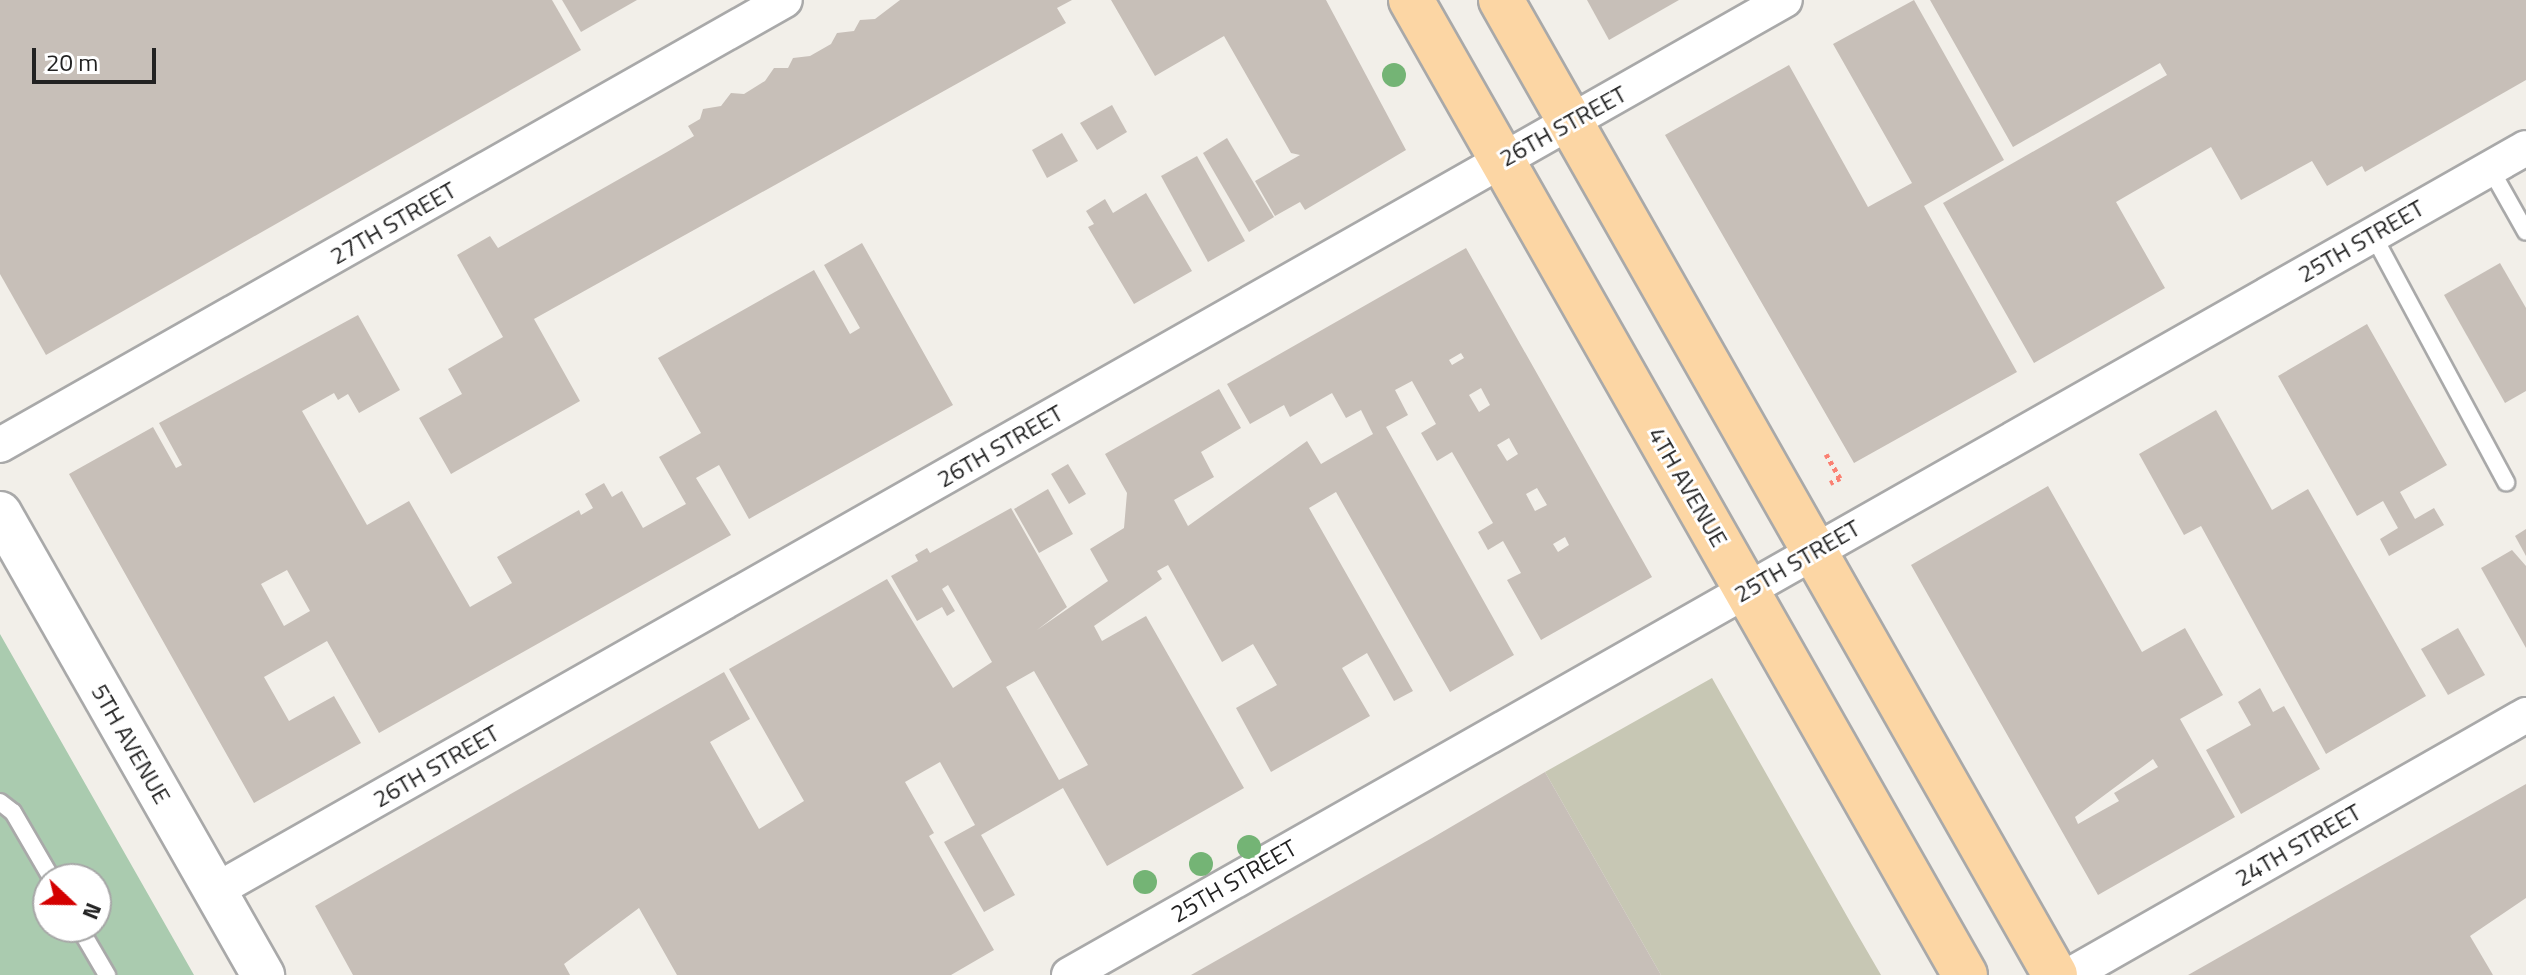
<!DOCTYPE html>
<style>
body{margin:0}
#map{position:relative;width:2526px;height:975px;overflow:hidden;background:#f2efe9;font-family:"Titillium Web",sans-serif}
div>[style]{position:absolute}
.construction>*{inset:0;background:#c7c7b4}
.cemetery>*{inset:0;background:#aacbaf}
.building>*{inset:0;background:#c7bfb8}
.path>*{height:5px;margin-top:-2.5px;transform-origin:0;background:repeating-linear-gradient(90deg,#fa8072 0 4px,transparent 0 8px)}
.roads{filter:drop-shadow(2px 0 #a9a9a9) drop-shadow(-2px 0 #a9a9a9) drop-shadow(0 2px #a9a9a9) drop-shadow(0 -2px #a9a9a9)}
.service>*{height:16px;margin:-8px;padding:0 8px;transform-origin:8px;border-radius:8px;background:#fff}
.minor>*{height:34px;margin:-17px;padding:0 17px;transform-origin:17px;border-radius:17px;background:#fff}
.tertiary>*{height:42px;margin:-21px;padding:0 21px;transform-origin:21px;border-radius:21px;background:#fff}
.primary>*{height:44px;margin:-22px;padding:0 22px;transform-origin:22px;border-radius:22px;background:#fcd6a4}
.trees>*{width:24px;height:24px;margin:-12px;border-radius:50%;background:#74b475}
span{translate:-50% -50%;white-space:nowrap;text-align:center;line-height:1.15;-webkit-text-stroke:6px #fff;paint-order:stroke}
.street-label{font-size:24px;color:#222}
.north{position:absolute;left:32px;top:863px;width:80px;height:80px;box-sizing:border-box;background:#fff;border:2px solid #a7a7a7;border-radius:50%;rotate:112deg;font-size:22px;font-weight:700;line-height:32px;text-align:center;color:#222}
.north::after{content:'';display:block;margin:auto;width:28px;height:36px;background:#d40000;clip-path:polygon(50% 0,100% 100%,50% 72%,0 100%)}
.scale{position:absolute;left:32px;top:48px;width:124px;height:36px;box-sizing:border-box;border:4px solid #222;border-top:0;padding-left:10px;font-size:24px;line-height:28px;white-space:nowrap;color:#222;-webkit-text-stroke:6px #fff;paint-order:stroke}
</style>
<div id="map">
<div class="construction">
<div style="clip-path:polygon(1712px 678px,1852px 925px,1881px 975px,1661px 975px,1545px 772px)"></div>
</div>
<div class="cemetery">
<div style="clip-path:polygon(evenodd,0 634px,194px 975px,0 975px,0 634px,48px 879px,96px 879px,96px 927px,48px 927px,48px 879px)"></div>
</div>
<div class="building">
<div style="clip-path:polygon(0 0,552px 0,581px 50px,46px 355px,0 274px)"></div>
<div style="clip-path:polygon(562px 0,637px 0,581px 32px)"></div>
<div style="clip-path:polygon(900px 0,1072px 0,1057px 8px,1066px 23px,534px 319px,580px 401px,451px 474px,419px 418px,462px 394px,448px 369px,503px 337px,457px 255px,490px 236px,498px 248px,667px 152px,694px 136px,688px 126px,700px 119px,703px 109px,721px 106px,731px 93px,744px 94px,765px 81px,774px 68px,788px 68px,793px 58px,810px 56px,831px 44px,837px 33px,854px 31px,860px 20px,875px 19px)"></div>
<div style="clip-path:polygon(1111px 0,1326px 0,1406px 150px,1305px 210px,1300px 202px,1275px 216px,1255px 181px,1300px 155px,1291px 153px,1224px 36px,1155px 76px)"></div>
<div style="clip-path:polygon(1587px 0,1679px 0,1609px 40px)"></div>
<div style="clip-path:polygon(1914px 0,2004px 160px,1924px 206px,2017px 372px,1854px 463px,1665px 135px,1789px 65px,1868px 207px,1912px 183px,1833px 44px)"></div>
<div style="clip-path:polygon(1930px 0,2526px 0,2526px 80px,2365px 172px,2362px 166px,2327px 186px,2312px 161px,2241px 200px,2211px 147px,2116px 202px,2165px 288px,2034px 363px,1943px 203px,2167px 75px,2160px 63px,2013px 147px)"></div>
<div style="clip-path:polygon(1112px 105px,1127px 132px,1097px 150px,1080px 123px)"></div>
<div style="clip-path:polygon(1062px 133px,1078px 161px,1047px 178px,1032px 150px)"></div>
<div style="clip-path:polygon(1227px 138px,1274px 217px,1249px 232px,1203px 153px)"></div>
<div style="clip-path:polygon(1197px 156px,1245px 241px,1208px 262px,1161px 176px)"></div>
<div style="clip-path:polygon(1146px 193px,1192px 271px,1134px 304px,1088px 227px,1094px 224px,1086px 211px,1105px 199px,1113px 213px)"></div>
<div style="clip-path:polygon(evenodd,862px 243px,953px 405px,749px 519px,719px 465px,696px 478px,731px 535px,379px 733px,327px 641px,264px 677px,289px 721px,334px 696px,361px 743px,254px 803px,69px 474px,153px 427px,176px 468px,182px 465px,159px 423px,358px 315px,400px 390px,359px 413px,348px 394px,338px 400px,334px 393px,302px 411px,367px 525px,409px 501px,470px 607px,512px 583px,497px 557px,579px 510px,581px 515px,593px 508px,585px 494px,604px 483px,612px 497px,622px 491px,643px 528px,686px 504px,659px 457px,701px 433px,658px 358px,814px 270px,850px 334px,860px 328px,824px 265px,862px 243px,287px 570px,310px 611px,284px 626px,261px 584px,287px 570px)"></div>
<div style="clip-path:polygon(evenodd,1466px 248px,1652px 577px,1541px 640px,1507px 580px,1521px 573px,1503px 541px,1488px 550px,1478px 532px,1493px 523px,1452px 452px,1437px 461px,1421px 433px,1436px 424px,1412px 381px,1395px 390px,1408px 415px,1386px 427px,1514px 655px,1450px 692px,1336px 492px,1309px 508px,1413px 691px,1394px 701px,1367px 653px,1342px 668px,1370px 716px,1271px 772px,1236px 708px,1277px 685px,1253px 644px,1222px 662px,1168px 565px,1157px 571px,1162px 579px,1094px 626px,1102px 641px,1146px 616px,1244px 788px,1107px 866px,1063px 788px,981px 835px,1015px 895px,984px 912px,944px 842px,975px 825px,940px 762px,905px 782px,934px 833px,929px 836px,994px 950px,951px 975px,677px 975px,639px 908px,564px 964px,570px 975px,353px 975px,315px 906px,724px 672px,750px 719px,710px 742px,759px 829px,804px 801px,729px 669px,887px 579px,953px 688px,992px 662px,948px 585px,942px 589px,955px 611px,947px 616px,942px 607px,917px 621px,891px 576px,918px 561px,915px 555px,927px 548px,930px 553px,1011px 508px,1067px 607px,1037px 630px,1108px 581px,1090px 549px,1124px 528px,1127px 493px,1105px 454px,1219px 389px,1241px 428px,1201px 452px,1214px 477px,1174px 500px,1188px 526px,1307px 441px,1321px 464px,1373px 434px,1361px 410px,1346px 418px,1332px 393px,1290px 417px,1284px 405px,1250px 424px,1227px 384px,1466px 248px,1461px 353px,1464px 358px,1452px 365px,1449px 360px,1461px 353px,1466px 248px,1481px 388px,1490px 405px,1479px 412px,1469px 395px,1481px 388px,1466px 248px,1509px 438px,1518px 454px,1507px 461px,1497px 445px,1509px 438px,1466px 248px,1537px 488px,1547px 505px,1535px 511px,1526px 494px,1537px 488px,1466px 248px,1565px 537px,1569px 545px,1558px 552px,1553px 544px,1565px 537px,1466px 248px,1034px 671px,1088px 765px,1059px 780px,1006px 687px,1034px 671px)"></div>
<div style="clip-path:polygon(2500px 263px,2526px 308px,2526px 391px,2505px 403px,2444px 295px)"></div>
<div style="clip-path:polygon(2367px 324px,2447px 465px,2400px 492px,2415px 519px,2434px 508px,2444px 525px,2389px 556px,2380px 539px,2398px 528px,2383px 501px,2357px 516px,2278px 376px)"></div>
<div style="clip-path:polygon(2216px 410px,2272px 510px,2308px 489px,2426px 696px,2326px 754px,2201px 526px,2184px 535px,2139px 454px)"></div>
<div style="clip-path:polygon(1068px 464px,1086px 494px,1069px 504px,1051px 474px)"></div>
<div style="clip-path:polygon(evenodd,2048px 486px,2142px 652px,2185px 628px,2223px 695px,2180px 719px,2235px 817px,2098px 895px,1911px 565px,2048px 486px,2153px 759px,2158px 767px,2114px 793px,2119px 801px,2078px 824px,2075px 817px,2153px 759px)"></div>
<div style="clip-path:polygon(1048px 489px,1073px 534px,1039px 553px,1014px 509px)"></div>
<div style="clip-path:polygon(2526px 529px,2526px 556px,2515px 536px)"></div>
<div style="clip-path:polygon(2512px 550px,2526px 566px,2526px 648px,2481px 568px)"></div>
<div style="clip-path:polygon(2458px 628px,2485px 675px,2448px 695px,2421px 649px)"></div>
<div style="clip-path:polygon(2260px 688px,2273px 712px,2284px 706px,2320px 769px,2241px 814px,2206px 750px,2251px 725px,2238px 702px)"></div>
<div style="clip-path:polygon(1545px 772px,1661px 975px,1191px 975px,1432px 838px)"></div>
<div style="clip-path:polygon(2526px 784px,2526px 898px,2470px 936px,2493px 975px,2188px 975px)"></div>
</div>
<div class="path">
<div style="left:1826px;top:454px;width:28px;rotate:60deg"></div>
<div style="left:1840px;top:478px;width:11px;rotate:153deg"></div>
</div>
<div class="roads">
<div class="service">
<div style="left:2490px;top:168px;width:73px;rotate:60.6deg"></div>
<div style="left:2373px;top:235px;width:281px;rotate:61.7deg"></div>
<div style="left:0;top:802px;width:16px;rotate:38deg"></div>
<div style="left:13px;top:812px;width:78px;rotate:59.8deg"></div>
<div style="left:79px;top:927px;width:56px;rotate:59.7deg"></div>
</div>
<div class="minor">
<div style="left:0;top:445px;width:902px;rotate:-29.55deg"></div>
<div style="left:215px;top:891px;width:1805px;rotate:-29.58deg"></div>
<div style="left:1069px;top:975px;width:1675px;rotate:-29.58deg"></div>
<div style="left:2070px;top:975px;width:525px;rotate:-29.69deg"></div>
</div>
<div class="tertiary">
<div style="left:0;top:513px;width:532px;rotate:60.35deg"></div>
</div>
<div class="primary">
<div style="left:1411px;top:0;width:1121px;rotate:60.39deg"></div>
<div style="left:1501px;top:0;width:1121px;rotate:60.39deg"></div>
</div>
</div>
<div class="trees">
<div style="left:1394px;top:75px"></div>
<div style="left:1249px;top:847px"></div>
<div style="left:1201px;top:864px"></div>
<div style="left:1145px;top:882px"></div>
</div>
<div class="street-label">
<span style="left:1563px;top:126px;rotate:-29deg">26TH STREET</span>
<span style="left:393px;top:223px;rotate:-30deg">27TH STREET</span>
<span style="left:2361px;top:241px;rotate:-30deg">25TH STREET</span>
<span style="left:1000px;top:446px;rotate:-30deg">26TH STREET</span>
<span style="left:1688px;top:487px;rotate:60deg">4TH AVENUE</span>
<span style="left:1797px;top:561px;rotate:-30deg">25TH STREET</span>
<span style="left:131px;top:744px;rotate:60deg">5TH AVENUE</span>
<span style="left:436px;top:766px;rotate:-30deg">26TH STREET</span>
<span style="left:2298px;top:845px;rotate:-30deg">24TH STREET</span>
<span style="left:1234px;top:881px;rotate:-30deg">25TH STREET</span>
</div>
<div class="north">N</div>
<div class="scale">20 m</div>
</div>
